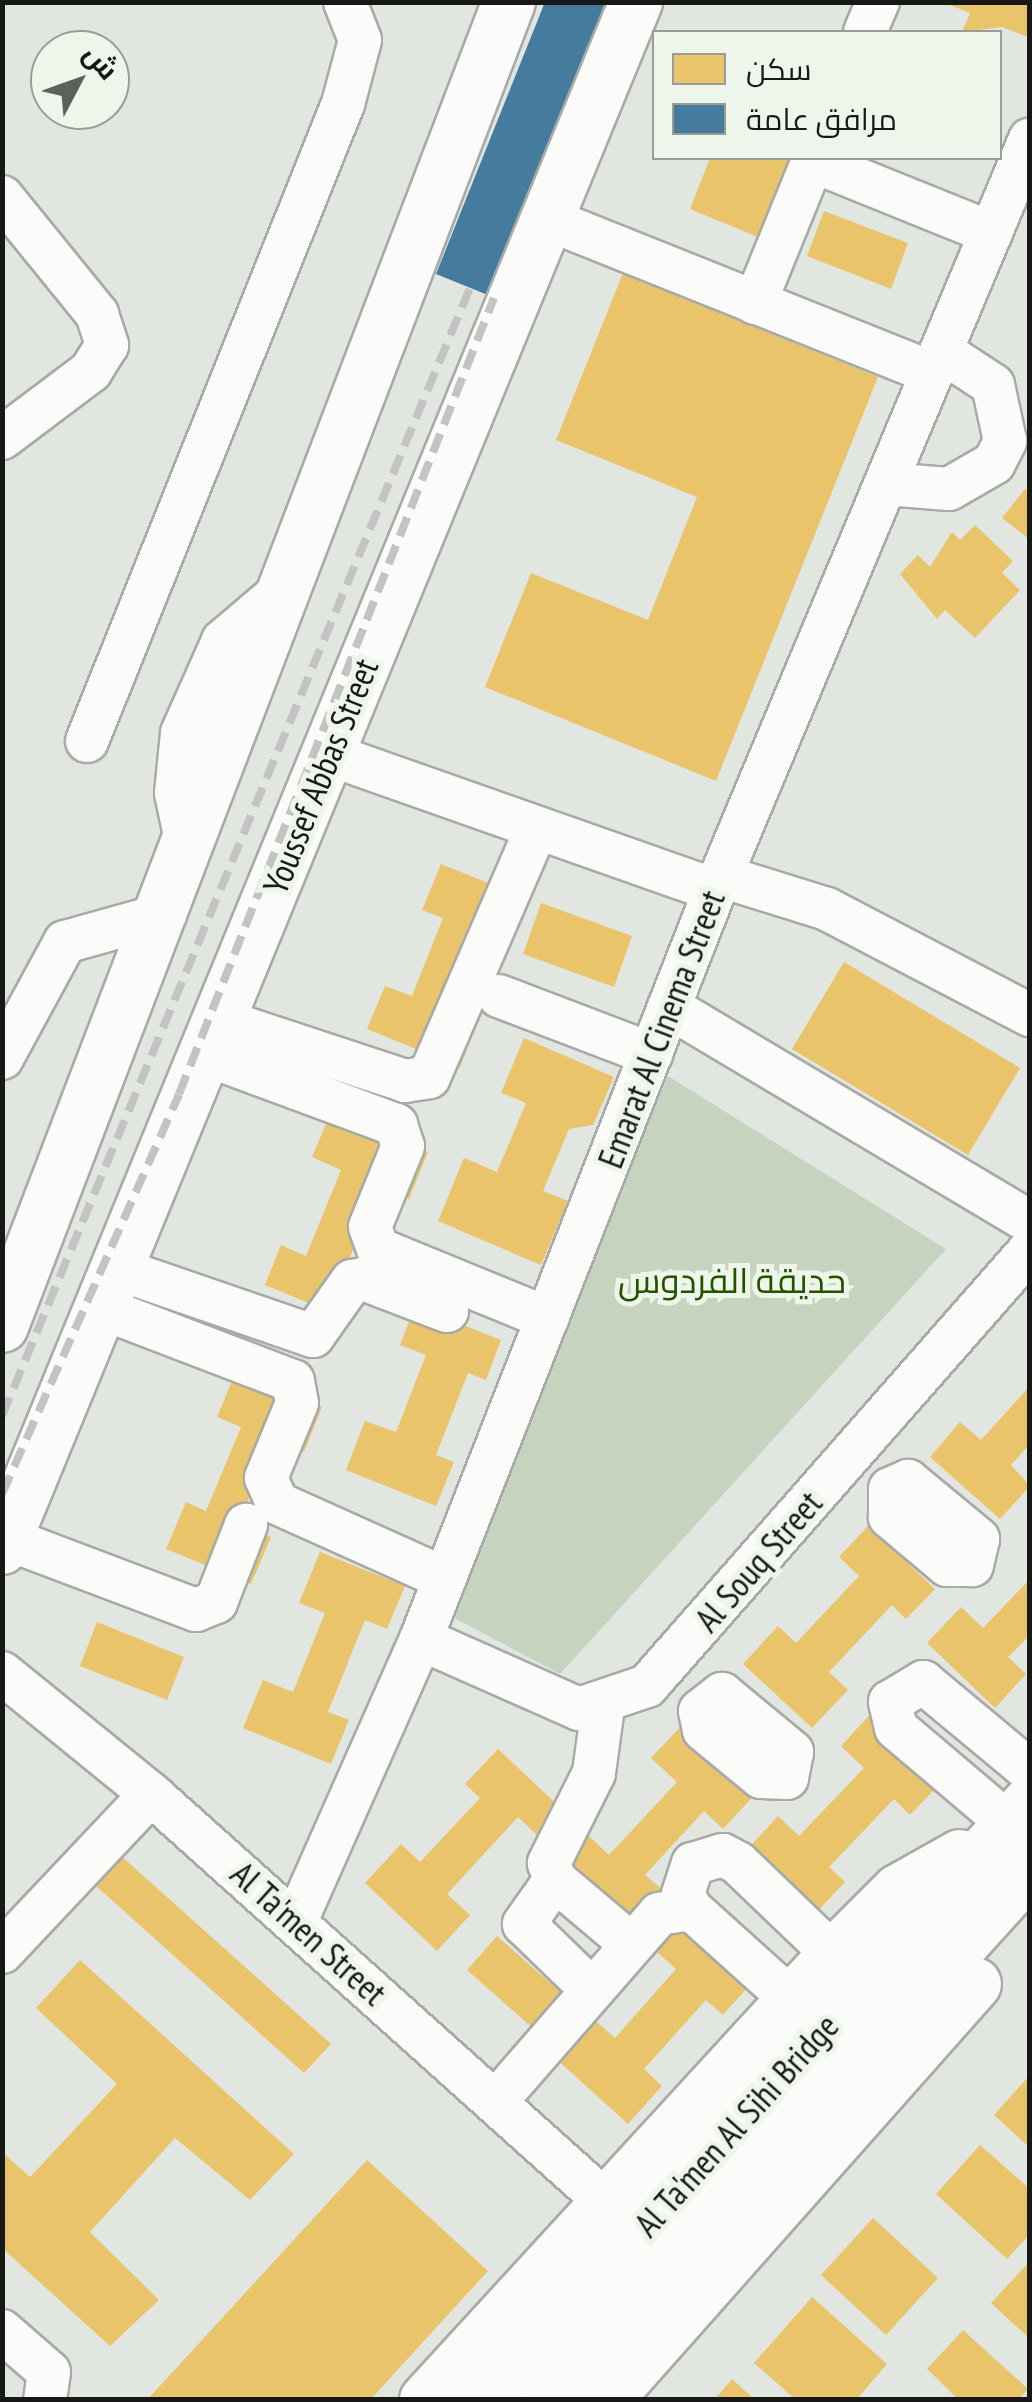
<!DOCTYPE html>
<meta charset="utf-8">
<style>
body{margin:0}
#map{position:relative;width:1032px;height:2402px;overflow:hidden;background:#e2e6e1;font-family:"PT Sans Narrow",Cairo,sans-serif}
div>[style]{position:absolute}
.green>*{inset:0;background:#c6d4bf}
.homes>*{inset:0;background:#e9c46a}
.public>*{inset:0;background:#457b9d}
.roads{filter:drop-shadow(2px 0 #a7aaa6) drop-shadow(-2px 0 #a7aaa6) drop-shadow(0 2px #a7aaa6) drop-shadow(0 -2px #a7aaa6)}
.minor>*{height:42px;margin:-21px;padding:0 21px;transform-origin:21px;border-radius:21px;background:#fbfbfa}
.major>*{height:52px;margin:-26px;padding:0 26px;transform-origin:26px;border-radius:26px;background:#fbfbfa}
.rail>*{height:8px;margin-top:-4px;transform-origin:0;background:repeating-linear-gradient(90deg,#c3c3c2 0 20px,transparent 0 30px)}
span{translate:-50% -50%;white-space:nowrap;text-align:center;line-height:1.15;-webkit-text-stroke:10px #eef6eb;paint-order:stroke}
.street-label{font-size:35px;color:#161915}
.park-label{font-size:35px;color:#245300}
.frame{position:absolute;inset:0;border:5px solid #161915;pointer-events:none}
.legend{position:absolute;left:652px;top:30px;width:350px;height:130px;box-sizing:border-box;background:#eef6eb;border:2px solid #989e95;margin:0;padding:12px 18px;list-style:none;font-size:30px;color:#161915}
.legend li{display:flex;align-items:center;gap:20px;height:50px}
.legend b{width:50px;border:2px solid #989e95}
.north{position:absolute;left:30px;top:30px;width:100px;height:100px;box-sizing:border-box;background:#eef6eb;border:2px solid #989e95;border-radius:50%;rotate:49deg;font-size:28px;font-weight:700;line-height:40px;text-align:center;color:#161915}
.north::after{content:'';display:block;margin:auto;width:35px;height:45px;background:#5d615c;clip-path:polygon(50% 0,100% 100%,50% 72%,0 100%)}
</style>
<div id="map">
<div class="green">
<div style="clip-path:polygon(668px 1076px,946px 1249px,560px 1674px,445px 1613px)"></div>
</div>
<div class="homes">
<div style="clip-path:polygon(1030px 2px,1028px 37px,1002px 27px,962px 32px,970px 13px,945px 3px)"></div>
<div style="clip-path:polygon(710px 158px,798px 158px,792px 251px,690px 209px)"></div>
<div style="clip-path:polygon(824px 211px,908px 243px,891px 289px,807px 256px)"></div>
<div style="clip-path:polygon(623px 273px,878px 377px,716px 781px,485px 687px,531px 573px,648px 620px,697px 497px,556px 440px)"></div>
<div style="clip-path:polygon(1025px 489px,1030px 493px,1030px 540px,1002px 518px)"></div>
<div style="clip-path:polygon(975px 525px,1013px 561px,1002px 573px,1020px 590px,975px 638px,945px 610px,937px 619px,900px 574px,918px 555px,930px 567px,952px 532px,960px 540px)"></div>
<div style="clip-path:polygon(441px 864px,522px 897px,445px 1014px,476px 1027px,460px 1067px,367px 1029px,385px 986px,412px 996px,443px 918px,422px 910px)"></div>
<div style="clip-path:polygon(541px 903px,632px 936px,614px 987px,523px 954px)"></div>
<div style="clip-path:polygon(844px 962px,1020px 1068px,968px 1155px,792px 1049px)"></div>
<div style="clip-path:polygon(524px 1038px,614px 1077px,593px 1125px,569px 1129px,543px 1191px,568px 1201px,541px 1265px,438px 1221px,464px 1158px,497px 1172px,526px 1103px,501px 1093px)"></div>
<div style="clip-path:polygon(331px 1112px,428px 1152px,409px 1199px,379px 1187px,345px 1269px,369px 1278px,352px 1321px,265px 1285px,281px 1245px,306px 1256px,341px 1170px,312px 1157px)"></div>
<div style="clip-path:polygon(415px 1306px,501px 1340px,486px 1380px,468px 1373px,436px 1455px,454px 1462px,436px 1506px,346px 1470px,365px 1421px,396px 1432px,426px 1355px,400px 1345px)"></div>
<div style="clip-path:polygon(236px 1371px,322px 1407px,304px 1452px,273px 1439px,238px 1524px,271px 1537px,251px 1584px,166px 1549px,186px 1502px,206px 1511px,241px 1427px,217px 1417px)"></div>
<div style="clip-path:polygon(1030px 1386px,1030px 1444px,1011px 1465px,1030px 1486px,1000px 1519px,930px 1457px,960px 1422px,981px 1440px)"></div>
<div style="clip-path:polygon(868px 1526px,935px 1589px,906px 1619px,892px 1605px,829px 1672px,848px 1690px,812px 1728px,743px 1664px,778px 1626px,796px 1643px,859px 1576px,839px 1557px)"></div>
<div style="clip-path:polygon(320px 1552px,405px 1586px,387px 1629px,365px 1620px,328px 1712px,349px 1720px,331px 1764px,243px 1728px,263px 1680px,293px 1692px,325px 1613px,299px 1603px)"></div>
<div style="clip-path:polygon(1030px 1579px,1030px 1635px,1008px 1657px,1026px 1674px,995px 1708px,927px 1643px,961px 1607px,983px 1628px)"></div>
<div style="clip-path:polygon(97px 1622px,184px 1657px,167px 1700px,80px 1666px)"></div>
<div style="clip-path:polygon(875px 1709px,946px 1777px,910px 1815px,894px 1799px,829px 1867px,845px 1882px,813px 1916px,745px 1852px,778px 1816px,799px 1836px,864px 1768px,841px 1746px)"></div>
<div style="clip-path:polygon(684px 1723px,758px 1791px,723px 1829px,704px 1811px,645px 1875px,664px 1891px,630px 1929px,562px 1866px,589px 1836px,609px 1855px,677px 1782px,651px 1758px)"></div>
<div style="clip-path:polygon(498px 1749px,564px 1811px,539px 1837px,518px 1817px,447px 1894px,470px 1915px,437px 1951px,365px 1883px,401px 1844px,420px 1862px,480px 1798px,465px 1784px)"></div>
<div style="clip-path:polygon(120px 1855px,331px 2044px,304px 2073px,94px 1884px)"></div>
<div style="clip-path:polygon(685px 1919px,754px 1980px,723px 2015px,706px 2000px,644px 2069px,662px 2086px,628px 2124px,554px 2057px,590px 2016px,615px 2038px,676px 1969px,656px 1951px)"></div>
<div style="clip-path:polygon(497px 1936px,565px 1996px,535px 2030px,467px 1970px)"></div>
<div style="clip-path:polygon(80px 1960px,294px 2154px,250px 2200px,175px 2138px,90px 2232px,159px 2300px,110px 2346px,2px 2248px,2px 2152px,30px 2177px,117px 2084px,36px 2008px)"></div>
<div style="clip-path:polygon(1030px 2075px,1030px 2148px,994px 2115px)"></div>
<div style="clip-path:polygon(980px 2145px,1030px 2189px,1030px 2234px,1007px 2259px,936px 2194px)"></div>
<div style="clip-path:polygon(367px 2160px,488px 2271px,370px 2400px,147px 2400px)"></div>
<div style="clip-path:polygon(873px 2218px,938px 2278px,886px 2335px,821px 2275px)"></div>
<div style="clip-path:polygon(1030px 2261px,1030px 2339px,991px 2303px)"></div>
<div style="clip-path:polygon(812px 2297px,887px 2364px,856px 2400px,796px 2400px,754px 2363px)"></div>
<div style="clip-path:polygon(963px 2330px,1028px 2389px,1018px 2400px,959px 2400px,927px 2369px)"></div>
<div style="clip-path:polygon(732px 2379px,755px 2400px,714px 2400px)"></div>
</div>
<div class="public">
<div style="clip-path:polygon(545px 2px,650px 2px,527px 311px,436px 274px)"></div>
</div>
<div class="roads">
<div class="minor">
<div style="left:865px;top:32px;width:33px;rotate:-67deg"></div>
<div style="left:813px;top:161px;width:192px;rotate:22deg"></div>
<div style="left:2px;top:197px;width:151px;rotate:50.9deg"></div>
<div style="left:97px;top:314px;width:33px;rotate:72deg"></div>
<div style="left:107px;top:345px;width:31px;rotate:122deg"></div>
<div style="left:91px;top:371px;width:111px;rotate:143deg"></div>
<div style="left:550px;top:220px;width:412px;rotate:21.8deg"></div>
<div style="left:755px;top:303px;width:157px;rotate:-67.9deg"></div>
<div style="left:886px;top:484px;width:63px;rotate:4.5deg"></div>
<div style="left:949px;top:489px;width:52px;rotate:-30deg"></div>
<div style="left:994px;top:463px;width:25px;rotate:-63deg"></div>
<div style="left:1005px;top:441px;width:57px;rotate:-102.1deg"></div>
<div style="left:993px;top:385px;width:62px;rotate:-146.8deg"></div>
<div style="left:87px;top:741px;width:687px;rotate:-68.11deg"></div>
<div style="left:343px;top:104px;width:66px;rotate:-75.1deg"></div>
<div style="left:360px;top:40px;width:41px;rotate:-111.5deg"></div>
<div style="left:331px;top:755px;width:407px;rotate:19.4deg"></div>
<div style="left:188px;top:849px;width:57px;rotate:-102.1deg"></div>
<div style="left:176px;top:793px;width:60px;rotate:-84.3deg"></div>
<div style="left:182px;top:733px;width:101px;rotate:-66deg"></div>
<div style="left:223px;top:641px;width:80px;rotate:-40.4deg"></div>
<div style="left:721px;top:876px;width:111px;rotate:17.3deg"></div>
<div style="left:827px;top:909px;width:229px;rotate:27.6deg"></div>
<div style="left:499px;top:996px;width:163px;rotate:20.9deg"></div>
<div style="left:669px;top:1007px;width:420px;rotate:30.8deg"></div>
<div style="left:220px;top:1020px;width:195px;rotate:18.2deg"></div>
<div style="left:405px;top:1081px;width:24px;rotate:-9deg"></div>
<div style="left:429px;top:1077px;width:269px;rotate:-66.6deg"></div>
<div style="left:207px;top:1055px;width:202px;rotate:20.3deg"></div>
<div style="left:396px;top:1125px;width:22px;rotate:72deg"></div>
<div style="left:403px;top:1146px;width:87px;rotate:112.2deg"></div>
<div style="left:370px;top:1227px;width:23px;rotate:70deg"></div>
<div style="left:378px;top:1249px;width:183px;rotate:22.2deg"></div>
<div style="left:2px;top:1058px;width:132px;rotate:-61.5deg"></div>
<div style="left:65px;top:942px;width:104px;rotate:-15.6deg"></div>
<div style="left:121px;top:1270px;width:203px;rotate:19deg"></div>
<div style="left:313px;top:1336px;width:67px;rotate:-54.7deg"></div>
<div style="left:352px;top:1281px;width:11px;rotate:-10deg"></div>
<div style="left:363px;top:1279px;width:90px;rotate:20.9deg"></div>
<div style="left:104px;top:1309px;width:202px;rotate:20.9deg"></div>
<div style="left:293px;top:1381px;width:22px;rotate:80deg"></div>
<div style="left:297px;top:1403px;width:81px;rotate:112.5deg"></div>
<div style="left:266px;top:1478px;width:27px;rotate:66deg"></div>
<div style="left:277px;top:1503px;width:183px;rotate:24.2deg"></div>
<div style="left:908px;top:1481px;width:91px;rotate:39.6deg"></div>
<div style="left:978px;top:1539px;width:27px;rotate:103deg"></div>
<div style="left:972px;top:1565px;width:25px;rotate:180deg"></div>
<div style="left:947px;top:1565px;width:75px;rotate:-139.9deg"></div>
<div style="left:890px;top:1517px;width:28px;rotate:-90deg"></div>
<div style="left:890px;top:1489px;width:20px;rotate:-24deg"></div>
<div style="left:8px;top:1539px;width:201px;rotate:20.7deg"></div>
<div style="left:196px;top:1610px;width:22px;rotate:-22deg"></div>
<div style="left:216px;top:1602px;width:83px;rotate:-68.7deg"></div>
<div style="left:421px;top:1639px;width:173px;rotate:23.9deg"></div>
<div style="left:579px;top:1709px;width:72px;rotate:-18.7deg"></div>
<div style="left:647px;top:1686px;width:580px;rotate:-48.7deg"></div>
<div style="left:2px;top:1673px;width:192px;rotate:39.1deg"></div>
<div style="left:151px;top:1794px;width:611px;rotate:41.88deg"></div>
<div style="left:722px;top:1694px;width:91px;rotate:39.6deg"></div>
<div style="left:792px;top:1752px;width:26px;rotate:101deg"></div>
<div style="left:787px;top:1778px;width:26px;rotate:-178deg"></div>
<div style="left:761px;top:1777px;width:74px;rotate:-140.5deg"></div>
<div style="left:704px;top:1730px;width:19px;rotate:-102deg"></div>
<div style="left:700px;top:1711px;width:28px;rotate:-38deg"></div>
<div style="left:603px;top:1707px;width:67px;rotate:97.8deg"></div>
<div style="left:594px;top:1773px;width:101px;rotate:116.6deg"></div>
<div style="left:549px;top:1863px;width:18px;rotate:71deg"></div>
<div style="left:555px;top:1880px;width:99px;rotate:40.1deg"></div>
<div style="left:1009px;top:1824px;width:148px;rotate:-139.7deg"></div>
<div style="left:896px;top:1728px;width:27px;rotate:-103deg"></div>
<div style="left:890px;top:1702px;width:39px;rotate:-31deg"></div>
<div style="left:923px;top:1682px;width:139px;rotate:39.8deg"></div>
<div style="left:555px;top:1880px;width:54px;rotate:125.2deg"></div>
<div style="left:524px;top:1924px;width:93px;rotate:44.1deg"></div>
<div style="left:296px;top:1921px;width:308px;rotate:-66.1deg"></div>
<div style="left:421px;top:1639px;width:805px;rotate:-68.57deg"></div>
<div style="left:715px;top:890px;width:814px;rotate:-67.24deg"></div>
<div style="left:2px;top:1952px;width:217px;rotate:-46.7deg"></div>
<div style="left:792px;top:2000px;width:136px;rotate:-138deg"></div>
<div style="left:691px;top:1909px;width:17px;rotate:-118deg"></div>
<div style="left:683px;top:1894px;width:32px;rotate:-72deg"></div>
<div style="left:693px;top:1864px;width:31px;rotate:-17deg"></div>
<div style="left:723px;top:1855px;width:17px;rotate:28deg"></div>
<div style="left:738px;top:1863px;width:133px;rotate:43.8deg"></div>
<div style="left:497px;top:2100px;width:247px;rotate:-48.9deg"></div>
<div style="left:659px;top:1914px;width:32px;rotate:-9deg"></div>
<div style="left:2px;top:2331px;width:62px;rotate:41.1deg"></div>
<div style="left:49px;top:2372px;width:28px;rotate:98deg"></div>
</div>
<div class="major">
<div style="left:2px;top:1326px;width:1418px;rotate:-69.05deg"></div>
<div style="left:2px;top:1548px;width:1671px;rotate:-67.7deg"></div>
<div style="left:426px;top:2400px;width:604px;rotate:-47.48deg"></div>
<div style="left:834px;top:1955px;width:91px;rotate:-45deg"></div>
<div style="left:898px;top:1891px;width:71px;rotate:-29.4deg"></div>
<div style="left:487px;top:2400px;width:808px;rotate:-47.76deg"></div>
<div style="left:551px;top:2400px;width:715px;rotate:-47.95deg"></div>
<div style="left:606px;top:2400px;width:556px;rotate:-48.43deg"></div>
</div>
</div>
<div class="rail">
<div style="left:2px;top:1416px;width:1221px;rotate:-67.47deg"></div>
<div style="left:2px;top:1494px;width:437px;rotate:-66.1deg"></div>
<div style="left:179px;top:1094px;width:856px;rotate:-68.41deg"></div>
</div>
<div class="street-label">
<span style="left:320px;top:776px;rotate:-68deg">Youssef Abbas Street</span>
<span style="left:661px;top:1029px;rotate:-69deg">Emarat Al Cinema Street</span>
<span style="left:758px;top:1561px;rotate:-49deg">Al Souq Street</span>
<span style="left:309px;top:1933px;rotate:42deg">Al Ta'men Street</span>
<span style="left:736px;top:2125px;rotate:-48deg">Al Ta'men Al Sihi Bridge</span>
</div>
<div class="park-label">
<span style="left:732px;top:1280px">حديقة الفردوس</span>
</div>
<div class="frame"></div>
<ul class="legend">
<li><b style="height:28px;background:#e9c46a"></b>سكن</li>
<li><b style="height:28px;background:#457b9d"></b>مرافق عامة</li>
</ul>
<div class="north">ش</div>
</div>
